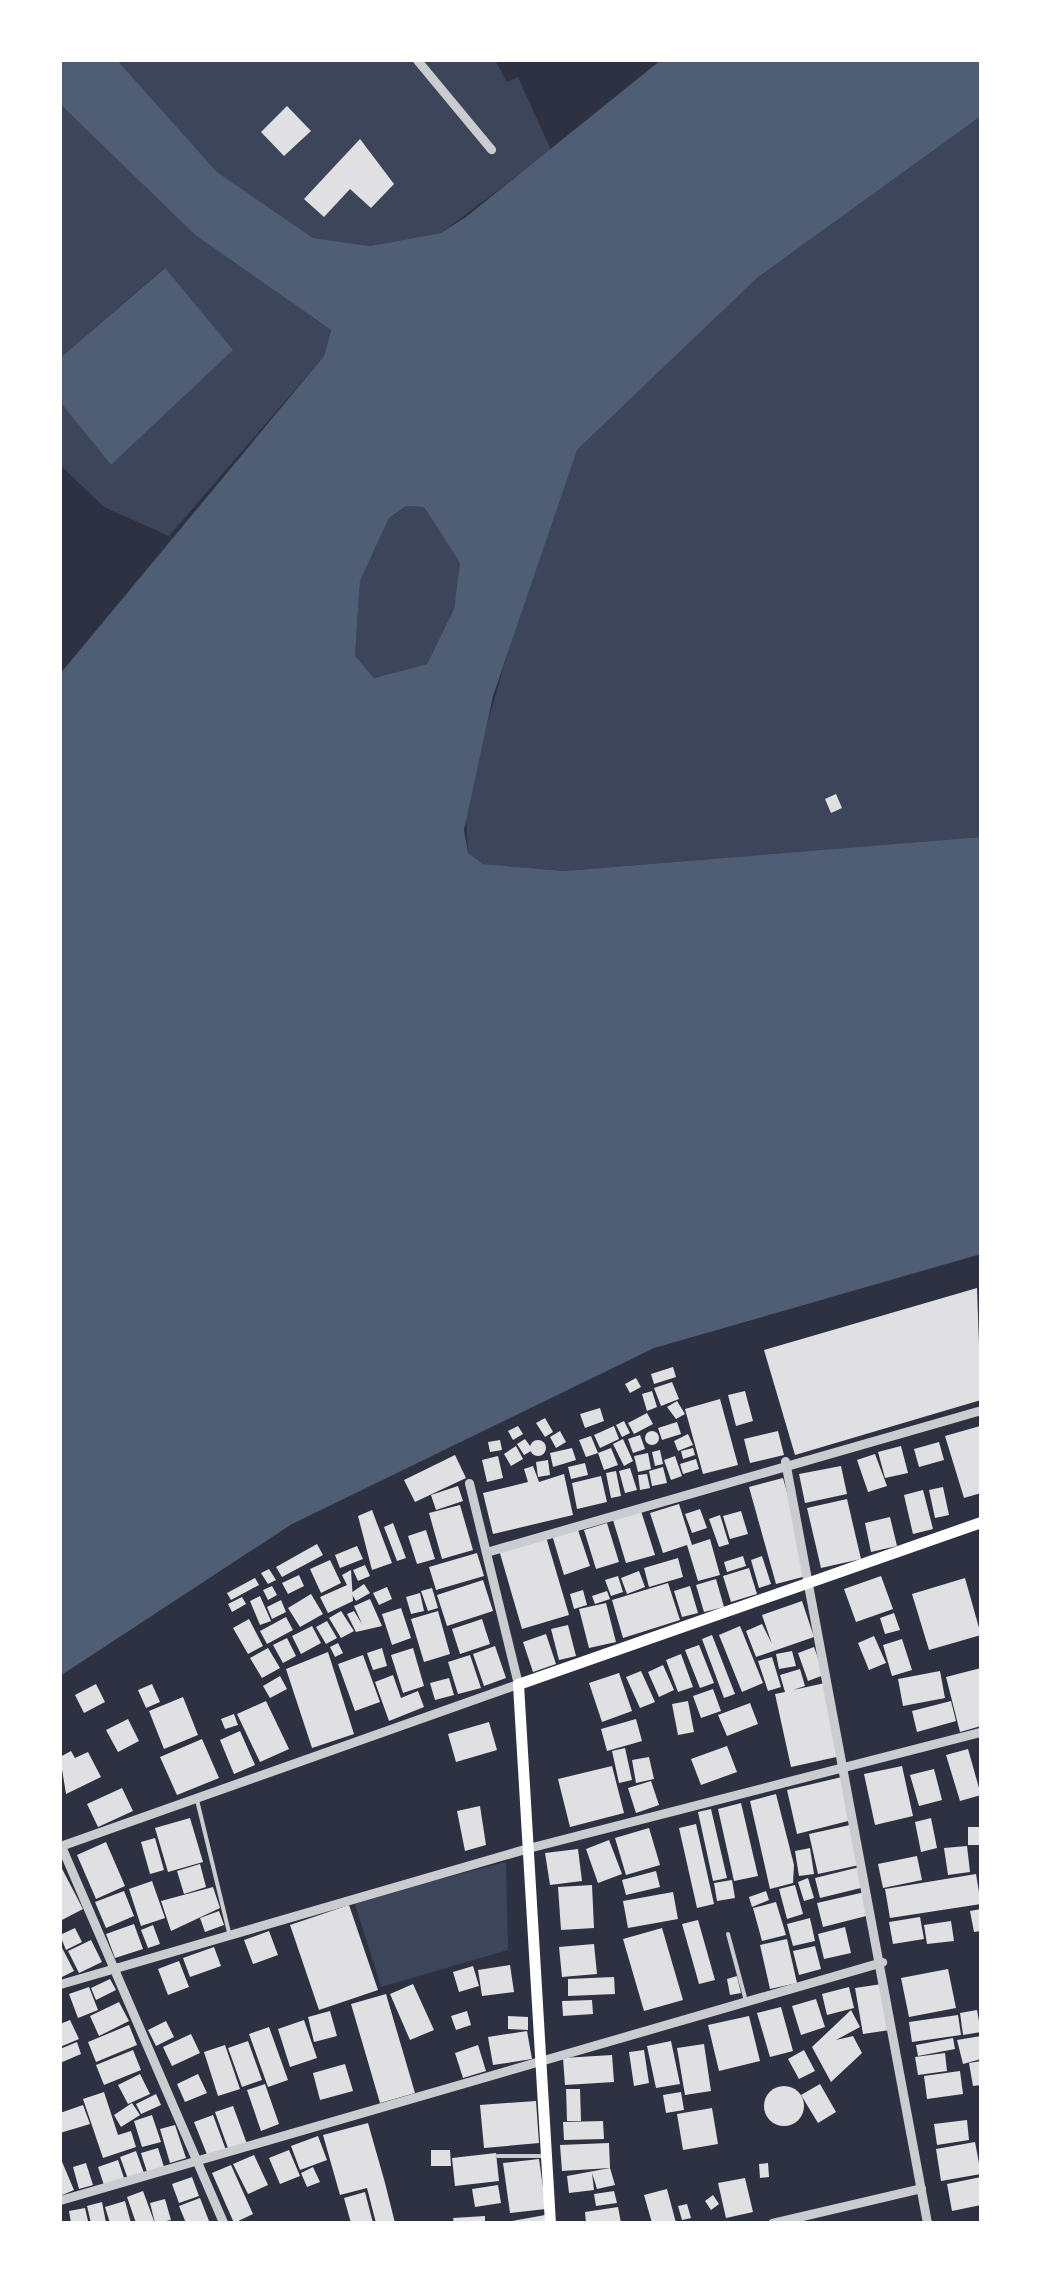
<!DOCTYPE html>
<style>
body{margin:0}
#map{position:relative;width:1041px;height:2283px;overflow:hidden;background:#2d3142;font-family:"DejaVu Sans",sans-serif}
div>[style]{position:absolute}
.green>*{inset:0;background:#3c4559}
.water>*{inset:0;background:#4f5d75}
.building>*{inset:0;background:#e0e0e3}
.round{border-radius:50%}
.service>*{height:4px;margin:-2px;padding:0 2px;transform-origin:2px;border-radius:2px;background:#caccd0}
.minor>*{height:9px;margin:-4.5px;padding:0 4.5px;transform-origin:4.5px;border-radius:4.5px;background:#caccd0}
.secondary>*{height:11px;margin:-5.5px;padding:0 5.5px;transform-origin:5.5px;border-radius:5.5px;background:#fff}
span{translate:-50% -50%;white-space:nowrap;text-align:center;line-height:1.15;-webkit-text-stroke:9px #fff;paint-order:stroke}
.frame{position:absolute;inset:0;border:62px solid #fff;pointer-events:none}
</style>
<div id="map">
<div class="green">
<div style="clip-path:polygon(117px 60px,495px 60px,507px 82px,518px 77px,551px 150px,441px 233px,370px 246px,313px 238px,217px 172px)"></div>
<div style="clip-path:polygon(60px 104px,195px 235px,331px 330px,324px 356px,169px 536px,104px 507px,60px 465px,60px 402px,111px 465px,232px 350px,164px 268px,60px 358px)"></div>
<div style="clip-path:polygon(981px 116px,981px 837px,564px 871px,483px 864px,468px 853px,465px 801px,546px 520px,577px 450px,757px 278px)"></div>
<div style="clip-path:polygon(406px 506px,424px 507px,461px 564px,454px 609px,427px 664px,374px 678px,355px 656px,360px 581px,389px 518px)"></div>
<div style="clip-path:polygon(506px 1862px,508px 1950px,381px 1987px,354px 1901px)"></div>
</div>
<div class="water">
<div style="clip-path:polygon(evenodd,60px 60px,117px 60px,217px 172px,313px 238px,370px 246px,441px 233px,466px 217px,661px 60px,981px 60px,981px 116px,757px 278px,577px 450px,493px 696px,464px 830px,468px 853px,483px 864px,564px 871px,981px 837px,981px 1254px,654px 1348px,292px 1524px,60px 1676px,60px 674px,324px 356px,331px 330px,195px 235px,60px 104px,60px 60px,406px 506px,424px 507px,460px 563px,454px 609px,427px 664px,374px 678px,355px 656px,360px 581px,389px 518px,406px 506px)"></div>
<div style="clip-path:polygon(165px 268px,233px 350px,111px 465px,60px 402px,60px 358px)"></div>
</div>
<div class="building">
<div style="clip-path:polygon(287px 106px,311px 131px,284px 156px,261px 132px)"></div>
<div style="clip-path:polygon(360px 139px,394px 184px,371px 208px,350px 189px,324px 217px,304px 199px)"></div>
<div style="clip-path:polygon(836px 794px,842px 808px,831px 813px,825px 799px)"></div>
<div style="clip-path:polygon(977px 1288px,981px 1400px,795px 1455px,764px 1350px)"></div>
<div style="clip-path:polygon(673px 1367px,676px 1377px,654px 1384px,651px 1374px)"></div>
<div style="clip-path:polygon(636px 1378px,641px 1387px,630px 1393px,625px 1384px)"></div>
<div style="clip-path:polygon(672px 1382px,679px 1399px,661px 1406px,654px 1388px)"></div>
<div style="clip-path:polygon(652px 1391px,657px 1407px,647px 1411px,642px 1394px)"></div>
<div style="clip-path:polygon(745px 1391px,753px 1421px,736px 1426px,728px 1395px)"></div>
<div style="clip-path:polygon(720px 1399px,738px 1465px,703px 1474px,685px 1409px)"></div>
<div style="clip-path:polygon(677px 1401px,685px 1414px,676px 1419px,667px 1407px)"></div>
<div style="clip-path:polygon(600px 1408px,604px 1421px,585px 1428px,580px 1414px)"></div>
<div style="clip-path:polygon(647px 1413px,653px 1424px,634px 1434px,628px 1423px)"></div>
<div style="clip-path:polygon(545px 1418px,553px 1432px,545px 1437px,536px 1423px)"></div>
<div style="clip-path:polygon(624px 1421px,630px 1433px,622px 1437px,616px 1425px)"></div>
<div style="clip-path:polygon(677px 1422px,681px 1434px,662px 1440px,658px 1428px)"></div>
<div style="clip-path:polygon(518px 1426px,523px 1434px,513px 1440px,508px 1431px)"></div>
<div style="clip-path:polygon(614px 1426px,619px 1439px,600px 1448px,594px 1435px)"></div>
<div style="clip-path:polygon(980px 1426px,981px 1493px,964px 1498px,945px 1436px)"></div>
<div class="round" style="left:645px;top:1431px;width:14px;height:14px"></div>
<div style="clip-path:polygon(560px 1431px,566px 1442px,556px 1448px,550px 1437px)"></div>
<div style="clip-path:polygon(778px 1431px,784px 1455px,750px 1463px,744px 1439px)"></div>
<div style="clip-path:polygon(688px 1434px,693px 1445px,678px 1451px,674px 1441px)"></div>
<div style="clip-path:polygon(640px 1435px,645px 1449px,633px 1453px,628px 1439px)"></div>
<div style="clip-path:polygon(591px 1436px,598px 1453px,611px 1448px,618px 1465px,604px 1470px,598px 1453px,586px 1457px,579px 1440px)"></div>
<div style="clip-path:polygon(525px 1439px,533px 1450px,524px 1455px,517px 1444px)"></div>
<div style="clip-path:polygon(623px 1439px,633px 1461px,624px 1466px,613px 1444px)"></div>
<div style="clip-path:polygon(500px 1440px,502px 1450px,490px 1452px,488px 1442px)"></div>
<div class="round" style="left:530px;top:1440px;width:16px;height:16px"></div>
<div style="clip-path:polygon(939px 1442px,944px 1460px,919px 1467px,914px 1449px)"></div>
<div style="clip-path:polygon(516px 1446px,523px 1459px,511px 1466px,504px 1454px)"></div>
<div style="clip-path:polygon(901px 1446px,908px 1473px,885px 1478px,878px 1452px)"></div>
<div style="clip-path:polygon(572px 1448px,576px 1460px,553px 1467px,550px 1453px)"></div>
<div style="clip-path:polygon(693px 1448px,695px 1455px,683px 1459px,681px 1451px)"></div>
<div style="clip-path:polygon(660px 1450px,663px 1464px,655px 1466px,652px 1452px)"></div>
<div style="clip-path:polygon(648px 1453px,651px 1469px,638px 1472px,634px 1456px)"></div>
<div style="clip-path:polygon(875px 1454px,887px 1486px,868px 1492px,857px 1460px)"></div>
<div style="clip-path:polygon(455px 1455px,466px 1478px,415px 1502px,404px 1480px)"></div>
<div style="clip-path:polygon(498px 1456px,503px 1478px,487px 1482px,482px 1460px)"></div>
<div style="clip-path:polygon(675px 1456px,682px 1476px,671px 1480px,664px 1460px)"></div>
<div style="clip-path:polygon(696px 1459px,699px 1469px,683px 1474px,680px 1464px)"></div>
<div style="clip-path:polygon(548px 1460px,550px 1475px,538px 1477px,536px 1462px)"></div>
<div style="clip-path:polygon(585px 1463px,588px 1475px,571px 1479px,568px 1467px)"></div>
<div style="clip-path:polygon(533px 1466px,539px 1482px,564px 1474px,573px 1515px,493px 1534px,483px 1493px,528px 1482px,524px 1469px)"></div>
<div style="clip-path:polygon(841px 1466px,847px 1494px,805px 1503px,799px 1474px)"></div>
<div style="clip-path:polygon(663px 1467px,667px 1483px,652px 1486px,649px 1471px)"></div>
<div style="clip-path:polygon(630px 1468px,637px 1490px,625px 1493px,619px 1471px)"></div>
<div style="clip-path:polygon(616px 1471px,621px 1496px,611px 1498px,606px 1473px)"></div>
<div style="clip-path:polygon(647px 1474px,650px 1488px,640px 1490px,638px 1475px)"></div>
<div style="clip-path:polygon(601px 1476px,607px 1502px,577px 1509px,572px 1483px)"></div>
<div style="clip-path:polygon(783px 1478px,810px 1575px,776px 1584px,749px 1487px)"></div>
<div style="clip-path:polygon(458px 1486px,463px 1501px,436px 1510px,431px 1495px)"></div>
<div style="clip-path:polygon(943px 1487px,949px 1515px,935px 1518px,929px 1490px)"></div>
<div style="clip-path:polygon(923px 1490px,933px 1529px,913px 1534px,904px 1495px)"></div>
<div style="clip-path:polygon(847px 1499px,861px 1559px,821px 1568px,807px 1508px)"></div>
<div style="clip-path:polygon(679px 1504px,692px 1545px,710px 1539px,720px 1575px,698px 1581px,687px 1545px,663px 1553px,650px 1513px)"></div>
<div style="clip-path:polygon(460px 1505px,473px 1550px,442px 1559px,429px 1513px)"></div>
<div style="clip-path:polygon(700px 1509px,707px 1528px,692px 1533px,685px 1514px)"></div>
<div style="clip-path:polygon(372px 1510px,392px 1563px,372px 1570px,358px 1516px)"></div>
<div style="clip-path:polygon(641px 1511px,655px 1555px,626px 1563px,613px 1520px)"></div>
<div style="clip-path:polygon(741px 1511px,748px 1534px,730px 1539px,723px 1516px)"></div>
<div style="clip-path:polygon(720px 1515px,729px 1544px,719px 1547px,709px 1519px)"></div>
<div style="clip-path:polygon(890px 1517px,897px 1546px,871px 1552px,865px 1523px)"></div>
<div style="clip-path:polygon(393px 1523px,406px 1558px,397px 1561px,384px 1527px)"></div>
<div style="clip-path:polygon(607px 1523px,619px 1562px,596px 1569px,584px 1530px)"></div>
<div style="clip-path:polygon(577px 1527px,590px 1566px,564px 1575px,552px 1535px)"></div>
<div style="clip-path:polygon(426px 1530px,435px 1559px,417px 1564px,408px 1536px)"></div>
<div style="clip-path:polygon(546px 1537px,569px 1615px,522px 1629px,499px 1550px)"></div>
<div style="clip-path:polygon(317px 1544px,323px 1555px,282px 1577px,276px 1567px)"></div>
<div style="clip-path:polygon(357px 1546px,363px 1559px,340px 1568px,335px 1555px)"></div>
<div style="clip-path:polygon(477px 1553px,484px 1576px,436px 1590px,429px 1567px)"></div>
<div style="clip-path:polygon(743px 1556px,746px 1566px,727px 1572px,724px 1562px)"></div>
<div style="clip-path:polygon(762px 1556px,771px 1584px,759px 1588px,751px 1560px)"></div>
<div style="clip-path:polygon(678px 1558px,683px 1577px,649px 1587px,644px 1568px)"></div>
<div style="clip-path:polygon(330px 1560px,341px 1583px,321px 1593px,310px 1569px)"></div>
<div style="clip-path:polygon(365px 1565px,370px 1576px,358px 1581px,353px 1570px)"></div>
<div style="clip-path:polygon(749px 1568px,757px 1594px,731px 1602px,723px 1576px)"></div>
<div style="clip-path:polygon(269px 1569px,276px 1580px,268px 1584px,261px 1573px)"></div>
<div style="clip-path:polygon(351px 1570px,353px 1601px,328px 1613px,320px 1597px,347px 1585px,342px 1575px)"></div>
<div style="clip-path:polygon(639px 1571px,645px 1587px,627px 1594px,621px 1578px)"></div>
<div style="clip-path:polygon(299px 1575px,304px 1586px,288px 1594px,282px 1583px)"></div>
<div style="clip-path:polygon(618px 1576px,623px 1592px,611px 1596px,605px 1580px)"></div>
<div style="clip-path:polygon(881px 1576px,893px 1609px,856px 1622px,844px 1589px)"></div>
<div style="clip-path:polygon(255px 1578px,259px 1585px,231px 1600px,227px 1593px)"></div>
<div style="clip-path:polygon(965px 1578px,981px 1635px,929px 1650px,912px 1594px)"></div>
<div style="clip-path:polygon(716px 1579px,724px 1607px,704px 1612px,696px 1585px)"></div>
<div style="clip-path:polygon(483px 1580px,493px 1611px,447px 1626px,437px 1595px)"></div>
<div style="clip-path:polygon(668px 1583px,680px 1620px,623px 1638px,612px 1600px)"></div>
<div style="clip-path:polygon(364px 1584px,370px 1593px,356px 1601px,351px 1593px)"></div>
<div style="clip-path:polygon(272px 1586px,277px 1595px,268px 1600px,263px 1590px)"></div>
<div style="clip-path:polygon(690px 1586px,698px 1613px,682px 1617px,674px 1591px)"></div>
<div style="clip-path:polygon(387px 1587px,392px 1599px,379px 1605px,373px 1593px)"></div>
<div style="clip-path:polygon(432px 1588px,438px 1608px,428px 1611px,421px 1591px)"></div>
<div style="clip-path:polygon(583px 1590px,587px 1605px,574px 1609px,570px 1594px)"></div>
<div style="clip-path:polygon(607px 1591px,610px 1599px,595px 1604px,592px 1596px)"></div>
<div style="clip-path:polygon(420px 1593px,424px 1611px,411px 1614px,406px 1597px)"></div>
<div style="clip-path:polygon(311px 1594px,323px 1614px,300px 1627px,288px 1608px)"></div>
<div style="clip-path:polygon(260px 1596px,271px 1621px,260px 1625px,250px 1601px)"></div>
<div style="clip-path:polygon(242px 1597px,246px 1604px,232px 1612px,228px 1604px)"></div>
<div style="clip-path:polygon(370px 1599px,382px 1626px,356px 1632px,347px 1614px,354px 1611px,362px 1624px,354px 1606px)"></div>
<div style="clip-path:polygon(281px 1600px,286px 1612px,272px 1619px,267px 1607px)"></div>
<div style="clip-path:polygon(802px 1601px,814px 1637px,756px 1657px,746px 1631px,762px 1624px,772px 1644px,762px 1615px)"></div>
<div style="clip-path:polygon(606px 1603px,616px 1642px,589px 1648px,579px 1609px)"></div>
<div style="clip-path:polygon(401px 1608px,411px 1638px,392px 1645px,382px 1614px)"></div>
<div style="clip-path:polygon(341px 1611px,354px 1631px,341px 1638px,329px 1618px)"></div>
<div style="clip-path:polygon(438px 1611px,450px 1654px,424px 1662px,411px 1619px)"></div>
<div style="clip-path:polygon(894px 1613px,900px 1630px,885px 1634px,880px 1618px)"></div>
<div style="clip-path:polygon(286px 1617px,293px 1630px,267px 1644px,260px 1631px)"></div>
<div style="clip-path:polygon(249px 1619px,263px 1646px,248px 1654px,233px 1628px)"></div>
<div style="clip-path:polygon(482px 1619px,490px 1644px,460px 1654px,452px 1629px)"></div>
<div style="clip-path:polygon(327px 1621px,337px 1638px,326px 1644px,316px 1627px)"></div>
<div style="clip-path:polygon(568px 1625px,576px 1656px,559px 1660px,551px 1629px)"></div>
<div style="clip-path:polygon(312px 1626px,321px 1643px,301px 1654px,292px 1636px)"></div>
<div style="clip-path:polygon(740px 1626px,763px 1683px,742px 1692px,719px 1635px)"></div>
<div style="clip-path:polygon(546px 1634px,556px 1664px,533px 1672px,523px 1642px)"></div>
<div style="clip-path:polygon(712px 1635px,735px 1694px,724px 1698px,702px 1639px)"></div>
<div style="clip-path:polygon(874px 1636px,886px 1663px,869px 1670px,858px 1643px)"></div>
<div style="clip-path:polygon(287px 1638px,296px 1656px,283px 1663px,273px 1645px)"></div>
<div style="clip-path:polygon(902px 1639px,912px 1670px,892px 1676px,883px 1645px)"></div>
<div style="clip-path:polygon(338px 1643px,343px 1653px,335px 1657px,330px 1647px)"></div>
<div style="clip-path:polygon(699px 1645px,714px 1683px,700px 1688px,685px 1650px)"></div>
<div style="clip-path:polygon(495px 1646px,506px 1678px,484px 1686px,473px 1654px)"></div>
<div style="clip-path:polygon(814px 1647px,824px 1675px,808px 1681px,798px 1653px)"></div>
<div style="clip-path:polygon(268px 1648px,280px 1668px,262px 1678px,250px 1658px)"></div>
<div style="clip-path:polygon(382px 1648px,387px 1666px,373px 1670px,367px 1653px)"></div>
<div style="clip-path:polygon(413px 1648px,424px 1686px,403px 1693px,391px 1655px)"></div>
<div style="clip-path:polygon(792px 1651px,796px 1666px,779px 1669px,776px 1654px)"></div>
<div style="clip-path:polygon(328px 1652px,354px 1734px,312px 1748px,286px 1669px)"></div>
<div style="clip-path:polygon(681px 1654px,693px 1687px,678px 1692px,666px 1660px)"></div>
<div style="clip-path:polygon(363px 1655px,380px 1702px,355px 1711px,338px 1664px)"></div>
<div style="clip-path:polygon(470px 1655px,481px 1688px,458px 1694px,448px 1662px)"></div>
<div style="clip-path:polygon(772px 1657px,781px 1687px,768px 1691px,758px 1661px)"></div>
<div style="clip-path:polygon(663px 1665px,674px 1690px,659px 1697px,648px 1672px)"></div>
<div style="clip-path:polygon(981px 1668px,981px 1726px,960px 1732px,946px 1677px)"></div>
<div style="clip-path:polygon(800px 1669px,805px 1686px,793px 1690px,825px 1683px,841px 1756px,791px 1767px,775px 1694px,785px 1692px,780px 1675px)"></div>
<div style="clip-path:polygon(641px 1671px,655px 1702px,640px 1708px,626px 1677px)"></div>
<div style="clip-path:polygon(940px 1671px,945px 1698px,903px 1706px,898px 1679px)"></div>
<div style="clip-path:polygon(619px 1673px,632px 1711px,602px 1722px,589px 1683px)"></div>
<div style="clip-path:polygon(393px 1675px,401px 1698px,418px 1691px,424px 1707px,389px 1721px,375px 1682px)"></div>
<div style="clip-path:polygon(280px 1676px,287px 1689px,270px 1698px,263px 1686px)"></div>
<div style="clip-path:polygon(449px 1678px,454px 1695px,435px 1700px,430px 1683px)"></div>
<div style="clip-path:polygon(96px 1684px,105px 1702px,84px 1713px,75px 1695px)"></div>
<div style="clip-path:polygon(152px 1684px,160px 1702px,146px 1708px,138px 1690px)"></div>
<div style="clip-path:polygon(713px 1689px,721px 1711px,701px 1718px,693px 1696px)"></div>
<div style="clip-path:polygon(183px 1697px,198px 1735px,164px 1749px,149px 1711px)"></div>
<div style="clip-path:polygon(266px 1701px,289px 1749px,260px 1762px,237px 1714px)"></div>
<div style="clip-path:polygon(688px 1701px,694px 1732px,678px 1735px,672px 1704px)"></div>
<div style="clip-path:polygon(951px 1701px,956px 1721px,917px 1732px,912px 1711px)"></div>
<div style="clip-path:polygon(750px 1703px,758px 1724px,727px 1736px,718px 1715px)"></div>
<div style="clip-path:polygon(234px 1714px,238px 1725px,225px 1729px,221px 1719px)"></div>
<div style="clip-path:polygon(128px 1719px,139px 1741px,118px 1752px,106px 1730px)"></div>
<div style="clip-path:polygon(636px 1719px,642px 1741px,607px 1751px,601px 1729px)"></div>
<div style="clip-path:polygon(489px 1722px,497px 1750px,456px 1762px,448px 1734px)"></div>
<div style="clip-path:polygon(240px 1731px,255px 1765px,234px 1774px,220px 1740px)"></div>
<div style="clip-path:polygon(202px 1739px,219px 1778px,177px 1795px,160px 1757px)"></div>
<div style="clip-path:polygon(727px 1746px,737px 1772px,701px 1785px,691px 1759px)"></div>
<div style="clip-path:polygon(625px 1748px,632px 1780px,619px 1783px,612px 1751px)"></div>
<div style="clip-path:polygon(968px 1749px,981px 1795px,960px 1801px,946px 1755px)"></div>
<div style="clip-path:polygon(71px 1751px,75px 1758px,88px 1752px,101px 1777px,66px 1794px,60px 1757px)"></div>
<div style="clip-path:polygon(649px 1757px,654px 1779px,636px 1783px,632px 1760px)"></div>
<div style="clip-path:polygon(612px 1766px,624px 1813px,570px 1827px,558px 1779px)"></div>
<div style="clip-path:polygon(902px 1766px,913px 1816px,875px 1825px,864px 1774px)"></div>
<div style="clip-path:polygon(934px 1769px,942px 1800px,919px 1806px,910px 1775px)"></div>
<div style="clip-path:polygon(846px 1776px,856px 1819px,797px 1834px,787px 1790px)"></div>
<div style="clip-path:polygon(651px 1781px,659px 1805px,636px 1813px,628px 1788px)"></div>
<div style="clip-path:polygon(122px 1788px,133px 1811px,98px 1827px,87px 1804px)"></div>
<div style="clip-path:polygon(776px 1794px,794px 1865px,793px 1883px,770px 1889px,750px 1801px)"></div>
<div style="clip-path:polygon(741px 1803px,758px 1876px,734px 1881px,718px 1809px)"></div>
<div style="clip-path:polygon(480px 1806px,486px 1845px,465px 1851px,457px 1811px)"></div>
<div style="clip-path:polygon(711px 1809px,727px 1878px,713px 1881px,698px 1812px)"></div>
<div style="clip-path:polygon(190px 1818px,203px 1862px,168px 1872px,155px 1828px)"></div>
<div style="clip-path:polygon(931px 1818px,937px 1848px,921px 1852px,915px 1822px)"></div>
<div style="clip-path:polygon(696px 1824px,714px 1904px,697px 1908px,679px 1828px)"></div>
<div style="clip-path:polygon(850px 1825px,859px 1865px,818px 1874px,809px 1834px)"></div>
<div style="clip-path:polygon(968px 1827px,981px 1827px,981px 1845px,968px 1845px)"></div>
<div style="clip-path:polygon(649px 1828px,660px 1865px,626px 1875px,615px 1838px)"></div>
<div style="clip-path:polygon(155px 1838px,164px 1870px,150px 1874px,141px 1842px)"></div>
<div style="clip-path:polygon(609px 1840px,622px 1874px,598px 1883px,586px 1849px)"></div>
<div style="clip-path:polygon(106px 1842px,125px 1886px,96px 1899px,77px 1855px)"></div>
<div style="clip-path:polygon(967px 1846px,970px 1872px,948px 1875px,944px 1848px)"></div>
<div style="clip-path:polygon(810px 1848px,814px 1874px,799px 1876px,795px 1851px)"></div>
<div style="clip-path:polygon(578px 1849px,582px 1881px,550px 1885px,545px 1853px)"></div>
<div style="clip-path:polygon(917px 1856px,922px 1880px,883px 1888px,878px 1864px)"></div>
<div style="clip-path:polygon(200px 1864px,206px 1887px,184px 1894px,177px 1871px)"></div>
<div style="clip-path:polygon(60px 1865px,83px 1909px,60px 1921px)"></div>
<div style="clip-path:polygon(860px 1867px,865px 1887px,820px 1898px,815px 1878px)"></div>
<div style="clip-path:polygon(656px 1871px,660px 1887px,626px 1895px,622px 1880px)"></div>
<div style="clip-path:polygon(976px 1874px,981px 1904px,890px 1918px,885px 1889px)"></div>
<div style="clip-path:polygon(808px 1878px,814px 1898px,804px 1901px,798px 1882px)"></div>
<div style="clip-path:polygon(732px 1880px,735px 1898px,717px 1901px,714px 1883px)"></div>
<div style="clip-path:polygon(152px 1881px,165px 1918px,141px 1926px,129px 1889px)"></div>
<div style="clip-path:polygon(592px 1885px,594px 1928px,561px 1930px,558px 1887px)"></div>
<div style="clip-path:polygon(795px 1885px,803px 1914px,787px 1919px,779px 1889px)"></div>
<div style="clip-path:polygon(213px 1887px,220px 1908px,171px 1931px,161px 1901px)"></div>
<div style="clip-path:polygon(124px 1891px,134px 1916px,106px 1928px,95px 1902px)"></div>
<div style="clip-path:polygon(766px 1891px,769px 1900px,752px 1907px,749px 1897px)"></div>
<div style="clip-path:polygon(673px 1892px,678px 1919px,628px 1928px,623px 1901px)"></div>
<div style="clip-path:polygon(865px 1892px,870px 1915px,823px 1927px,817px 1903px)"></div>
<div style="clip-path:polygon(776px 1902px,786px 1935px,762px 1941px,753px 1908px)"></div>
<div style="clip-path:polygon(349px 1905px,378px 1990px,319px 2010px,290px 1925px)"></div>
<div style="clip-path:polygon(981px 1909px,981px 1931px,974px 1932px,970px 1911px)"></div>
<div style="clip-path:polygon(219px 1911px,224px 1925px,205px 1932px,200px 1918px)"></div>
<div style="clip-path:polygon(920px 1917px,924px 1939px,893px 1944px,889px 1922px)"></div>
<div style="clip-path:polygon(810px 1918px,815px 1941px,793px 1946px,787px 1924px)"></div>
<div style="clip-path:polygon(698px 1920px,715px 1980px,699px 1984px,682px 1924px)"></div>
<div style="clip-path:polygon(951px 1921px,954px 1941px,927px 1944px,924px 1925px)"></div>
<div style="clip-path:polygon(134px 1924px,143px 1949px,115px 1958px,106px 1934px)"></div>
<div style="clip-path:polygon(153px 1925px,160px 1944px,148px 1948px,141px 1930px)"></div>
<div style="clip-path:polygon(845px 1927px,851px 1953px,824px 1959px,818px 1934px)"></div>
<div style="clip-path:polygon(75px 1928px,82px 1942px,66px 1950px,60px 1935px)"></div>
<div style="clip-path:polygon(662px 1928px,683px 2000px,644px 2011px,623px 1939px)"></div>
<div style="clip-path:polygon(269px 1931px,278px 1955px,253px 1964px,244px 1940px)"></div>
<div style="clip-path:polygon(787px 1939px,797px 1983px,770px 1989px,760px 1945px)"></div>
<div style="clip-path:polygon(91px 1940px,102px 1962px,79px 1973px,68px 1951px)"></div>
<div style="clip-path:polygon(60px 1944px,74px 1971px,60px 1978px)"></div>
<div style="clip-path:polygon(594px 1944px,597px 1974px,562px 1977px,559px 1947px)"></div>
<div style="clip-path:polygon(815px 1946px,821px 1969px,799px 1975px,793px 1951px)"></div>
<div style="clip-path:polygon(214px 1947px,221px 1966px,190px 1977px,183px 1958px)"></div>
<div style="clip-path:polygon(179px 1961px,189px 1987px,168px 1995px,158px 1969px)"></div>
<div style="clip-path:polygon(510px 1965px,514px 1992px,482px 1996px,478px 1970px)"></div>
<div style="clip-path:polygon(473px 1966px,479px 1986px,459px 1992px,453px 1972px)"></div>
<div style="clip-path:polygon(948px 1969px,956px 2008px,909px 2017px,901px 1978px)"></div>
<div style="clip-path:polygon(737px 1976px,741px 1993px,730px 1995px,727px 1979px)"></div>
<div style="clip-path:polygon(614px 1977px,615px 1994px,568px 1996px,568px 1979px)"></div>
<div style="clip-path:polygon(110px 1979px,116px 1990px,96px 2000px,91px 1988px)"></div>
<div style="clip-path:polygon(413px 1984px,434px 2030px,410px 2040px,390px 1994px)"></div>
<div style="clip-path:polygon(882px 1984px,890px 2030px,863px 2034px,855px 1988px)"></div>
<div style="clip-path:polygon(89px 1987px,98px 2010px,78px 2018px,69px 1994px)"></div>
<div style="clip-path:polygon(849px 1987px,854px 2008px,827px 2015px,822px 1994px)"></div>
<div style="clip-path:polygon(386px 1994px,415px 2093px,380px 2103px,351px 2004px)"></div>
<div style="clip-path:polygon(816px 1999px,825px 2027px,801px 2035px,792px 2006px)"></div>
<div style="clip-path:polygon(592px 2000px,593px 2014px,563px 2016px,562px 2001px)"></div>
<div style="clip-path:polygon(119px 2002px,129px 2021px,99px 2036px,90px 2016px)"></div>
<div style="clip-path:polygon(781px 2007px,793px 2051px,770px 2057px,757px 2013px)"></div>
<div style="clip-path:polygon(851px 2010px,860px 2027px,836px 2040px,853px 2036px,862px 2053px,831px 2082px,812px 2047px)"></div>
<div style="clip-path:polygon(977px 2010px,981px 2032px,963px 2035px,960px 2013px)"></div>
<div style="clip-path:polygon(330px 2011px,337px 2036px,314px 2042px,308px 2017px)"></div>
<div style="clip-path:polygon(467px 2011px,471px 2025px,456px 2030px,451px 2016px)"></div>
<div style="clip-path:polygon(958px 2015px,961px 2035px,912px 2042px,909px 2022px)"></div>
<div style="clip-path:polygon(508px 2016px,528px 2017px,528px 2030px,508px 2029px)"></div>
<div style="clip-path:polygon(749px 2016px,760px 2061px,719px 2071px,708px 2025px)"></div>
<div style="clip-path:polygon(70px 2020px,79px 2039px,60px 2047px,60px 2024px)"></div>
<div style="clip-path:polygon(304px 2020px,317px 2058px,290px 2067px,278px 2029px)"></div>
<div style="clip-path:polygon(166px 2021px,174px 2037px,156px 2046px,148px 2030px)"></div>
<div style="clip-path:polygon(129px 2025px,137px 2045px,96px 2062px,88px 2042px)"></div>
<div style="clip-path:polygon(269px 2027px,288px 2080px,268px 2087px,249px 2034px)"></div>
<div style="clip-path:polygon(527px 2031px,532px 2059px,493px 2065px,488px 2037px)"></div>
<div style="clip-path:polygon(191px 2034px,200px 2053px,172px 2066px,163px 2047px)"></div>
<div style="clip-path:polygon(981px 2036px,981px 2059px,963px 2064px,957px 2040px)"></div>
<div style="clip-path:polygon(953px 2038px,955px 2049px,918px 2056px,916px 2045px)"></div>
<div style="clip-path:polygon(248px 2041px,262px 2080px,242px 2087px,228px 2048px)"></div>
<div style="clip-path:polygon(671px 2041px,680px 2084px,656px 2088px,647px 2046px)"></div>
<div style="clip-path:polygon(77px 2042px,81px 2054px,60px 2063px,60px 2049px)"></div>
<div style="clip-path:polygon(704px 2044px,711px 2091px,685px 2095px,677px 2048px)"></div>
<div style="clip-path:polygon(225px 2045px,240px 2089px,218px 2096px,204px 2052px)"></div>
<div style="clip-path:polygon(478px 2045px,486px 2071px,463px 2078px,455px 2053px)"></div>
<div style="clip-path:polygon(133px 2050px,141px 2070px,104px 2085px,96px 2065px)"></div>
<div style="clip-path:polygon(644px 2050px,649px 2083px,634px 2086px,629px 2052px)"></div>
<div style="clip-path:polygon(804px 2050px,815px 2071px,799px 2079px,788px 2059px)"></div>
<div style="clip-path:polygon(945px 2053px,947px 2071px,918px 2075px,915px 2057px)"></div>
<div style="clip-path:polygon(612px 2055px,614px 2082px,565px 2085px,563px 2058px)"></div>
<div style="clip-path:polygon(981px 2061px,981px 2085px,973px 2086px,969px 2063px)"></div>
<div style="clip-path:polygon(345px 2064px,353px 2091px,320px 2100px,313px 2073px)"></div>
<div style="clip-path:polygon(960px 2071px,963px 2094px,927px 2099px,924px 2076px)"></div>
<div style="clip-path:polygon(140px 2074px,150px 2094px,128px 2104px,118px 2085px)"></div>
<div style="clip-path:polygon(198px 2074px,207px 2093px,185px 2102px,177px 2084px)"></div>
<div style="clip-path:polygon(265px 2084px,279px 2124px,261px 2131px,247px 2090px)"></div>
<div style="clip-path:polygon(820px 2084px,836px 2112px,818px 2123px,801px 2095px)"></div>
<div class="round" style="left:764px;top:2086px;width:40px;height:40px"></div>
<div style="clip-path:polygon(566px 2089px,580px 2089px,581px 2121px,567px 2121px)"></div>
<div style="clip-path:polygon(104px 2092px,118px 2135px,131px 2131px,136px 2147px,103px 2158px,83px 2099px)"></div>
<div style="clip-path:polygon(681px 2092px,684px 2110px,666px 2113px,663px 2095px)"></div>
<div style="clip-path:polygon(156px 2094px,161px 2105px,141px 2114px,136px 2104px)"></div>
<div style="clip-path:polygon(536px 2101px,539px 2143px,484px 2148px,480px 2105px)"></div>
<div style="clip-path:polygon(132px 2103px,140px 2115px,121px 2127px,114px 2115px)"></div>
<div style="clip-path:polygon(83px 2105px,90px 2124px,60px 2133px,60px 2113px)"></div>
<div style="clip-path:polygon(233px 2106px,247px 2144px,229px 2151px,215px 2112px)"></div>
<div style="clip-path:polygon(712px 2108px,718px 2144px,683px 2150px,677px 2114px)"></div>
<div style="clip-path:polygon(152px 2115px,161px 2142px,142px 2147px,134px 2121px)"></div>
<div style="clip-path:polygon(213px 2115px,226px 2150px,208px 2157px,194px 2122px)"></div>
<div style="clip-path:polygon(967px 2120px,969px 2140px,937px 2145px,934px 2124px)"></div>
<div style="clip-path:polygon(603px 2121px,604px 2139px,564px 2140px,563px 2122px)"></div>
<div style="clip-path:polygon(368px 2123px,385px 2183px,395px 2223px,376px 2223px,367px 2188px,340px 2195px,323px 2135px)"></div>
<div style="clip-path:polygon(175px 2125px,186px 2158px,170px 2163px,160px 2129px)"></div>
<div style="clip-path:polygon(318px 2136px,327px 2160px,300px 2170px,291px 2146px)"></div>
<div style="clip-path:polygon(975px 2142px,981px 2174px,941px 2181px,936px 2149px)"></div>
<div style="clip-path:polygon(609px 2143px,610px 2168px,562px 2171px,560px 2145px)"></div>
<div style="clip-path:polygon(158px 2148px,164px 2167px,147px 2172px,141px 2153px)"></div>
<div style="clip-path:polygon(289px 2150px,300px 2176px,280px 2184px,269px 2158px)"></div>
<div style="clip-path:polygon(431px 2150px,450px 2150px,451px 2166px,431px 2166px)"></div>
<div style="clip-path:polygon(136px 2151px,144px 2173px,128px 2179px,120px 2157px)"></div>
<div style="clip-path:polygon(496px 2153px,499px 2181px,455px 2186px,452px 2158px)"></div>
<div style="clip-path:polygon(254px 2155px,268px 2185px,248px 2194px,233px 2164px)"></div>
<div style="clip-path:polygon(60px 2157px,74px 2190px,60px 2196px)"></div>
<div style="clip-path:polygon(539px 2159px,546px 2209px,510px 2213px,503px 2163px)"></div>
<div style="clip-path:polygon(118px 2160px,124px 2178px,104px 2185px,98px 2167px)"></div>
<div style="clip-path:polygon(86px 2163px,93px 2185px,79px 2189px,73px 2167px)"></div>
<div style="clip-path:polygon(768px 2163px,769px 2177px,760px 2178px,759px 2164px)"></div>
<div style="clip-path:polygon(231px 2165px,253px 2214px,234px 2223px,212px 2173px)"></div>
<div style="clip-path:polygon(313px 2167px,320px 2182px,307px 2187px,301px 2173px)"></div>
<div style="clip-path:polygon(610px 2168px,615px 2185px,597px 2189px,592px 2173px,594px 2190px,569px 2193px,567px 2176px)"></div>
<div style="clip-path:polygon(192px 2177px,199px 2196px,179px 2203px,172px 2184px)"></div>
<div style="clip-path:polygon(981px 2177px,981px 2205px,952px 2211px,947px 2184px)"></div>
<div style="clip-path:polygon(745px 2178px,753px 2212px,726px 2218px,718px 2183px)"></div>
<div style="clip-path:polygon(498px 2185px,501px 2203px,475px 2207px,472px 2189px)"></div>
<div style="clip-path:polygon(667px 2189px,676px 2223px,652px 2223px,644px 2195px)"></div>
<div style="clip-path:polygon(143px 2191px,154px 2221px,136px 2223px,127px 2197px)"></div>
<div style="clip-path:polygon(614px 2191px,617px 2203px,596px 2206px,594px 2194px)"></div>
<div style="clip-path:polygon(365px 2192px,373px 2223px,351px 2223px,344px 2198px)"></div>
<div style="clip-path:polygon(713px 2195px,719px 2204px,711px 2210px,705px 2201px)"></div>
<div style="clip-path:polygon(200px 2198px,209px 2221px,186px 2223px,179px 2206px)"></div>
<div style="clip-path:polygon(165px 2199px,171px 2220px,155px 2223px,150px 2203px)"></div>
<div style="clip-path:polygon(125px 2201px,131px 2223px,110px 2223px,105px 2207px)"></div>
<div style="clip-path:polygon(102px 2202px,106px 2223px,91px 2223px,87px 2206px)"></div>
<div style="clip-path:polygon(687px 2204px,691px 2218px,682px 2220px,678px 2206px)"></div>
<div style="clip-path:polygon(618px 2207px,621px 2223px,586px 2223px,585px 2212px)"></div>
<div style="clip-path:polygon(85px 2208px,88px 2221px,71px 2223px,69px 2211px)"></div>
<div style="clip-path:polygon(545px 2215px,546px 2223px,512px 2223px,512px 2221px)"></div>
<div style="clip-path:polygon(485px 2216px,485px 2223px,454px 2223px,453px 2218px)"></div>
</div>
<div class="service">
<div style="left:197px;top:1800px;width:136px;rotate:76.4deg"></div>
<div style="left:728px;top:1934px;width:69px;rotate:75deg"></div>
<div style="left:497px;top:2156px;width:44px"></div>
</div>
<div class="minor">
<div style="left:417px;top:60px;width:116px;rotate:50.3deg"></div>
<div style="left:785px;top:1461px;width:775px;rotate:79.44deg"></div>
<div style="left:486px;top:1552px;width:515px;rotate:-16.01deg"></div>
<div style="left:60px;top:1846px;width:486px;rotate:-19.5deg"></div>
<div style="left:518px;top:1684px;width:207px;rotate:-103.7deg"></div>
<div style="left:61px;top:1846px;width:410px;rotate:66.7deg"></div>
<div style="left:60px;top:1984px;width:487px;rotate:-16.2deg"></div>
<div style="left:528px;top:1848px;width:468px;rotate:-14.4deg"></div>
<div style="left:60px;top:2200px;width:856px;rotate:-16.15deg"></div>
<div style="left:772px;top:2223px;width:153px;rotate:-13.2deg"></div>
</div>
<div class="secondary">
<div style="left:550px;top:2223px;width:540px;rotate:-93.4deg"></div>
<div style="left:518px;top:1684px;width:491px;rotate:-19.3deg"></div>
</div>
<div class="frame"></div>
</div>
